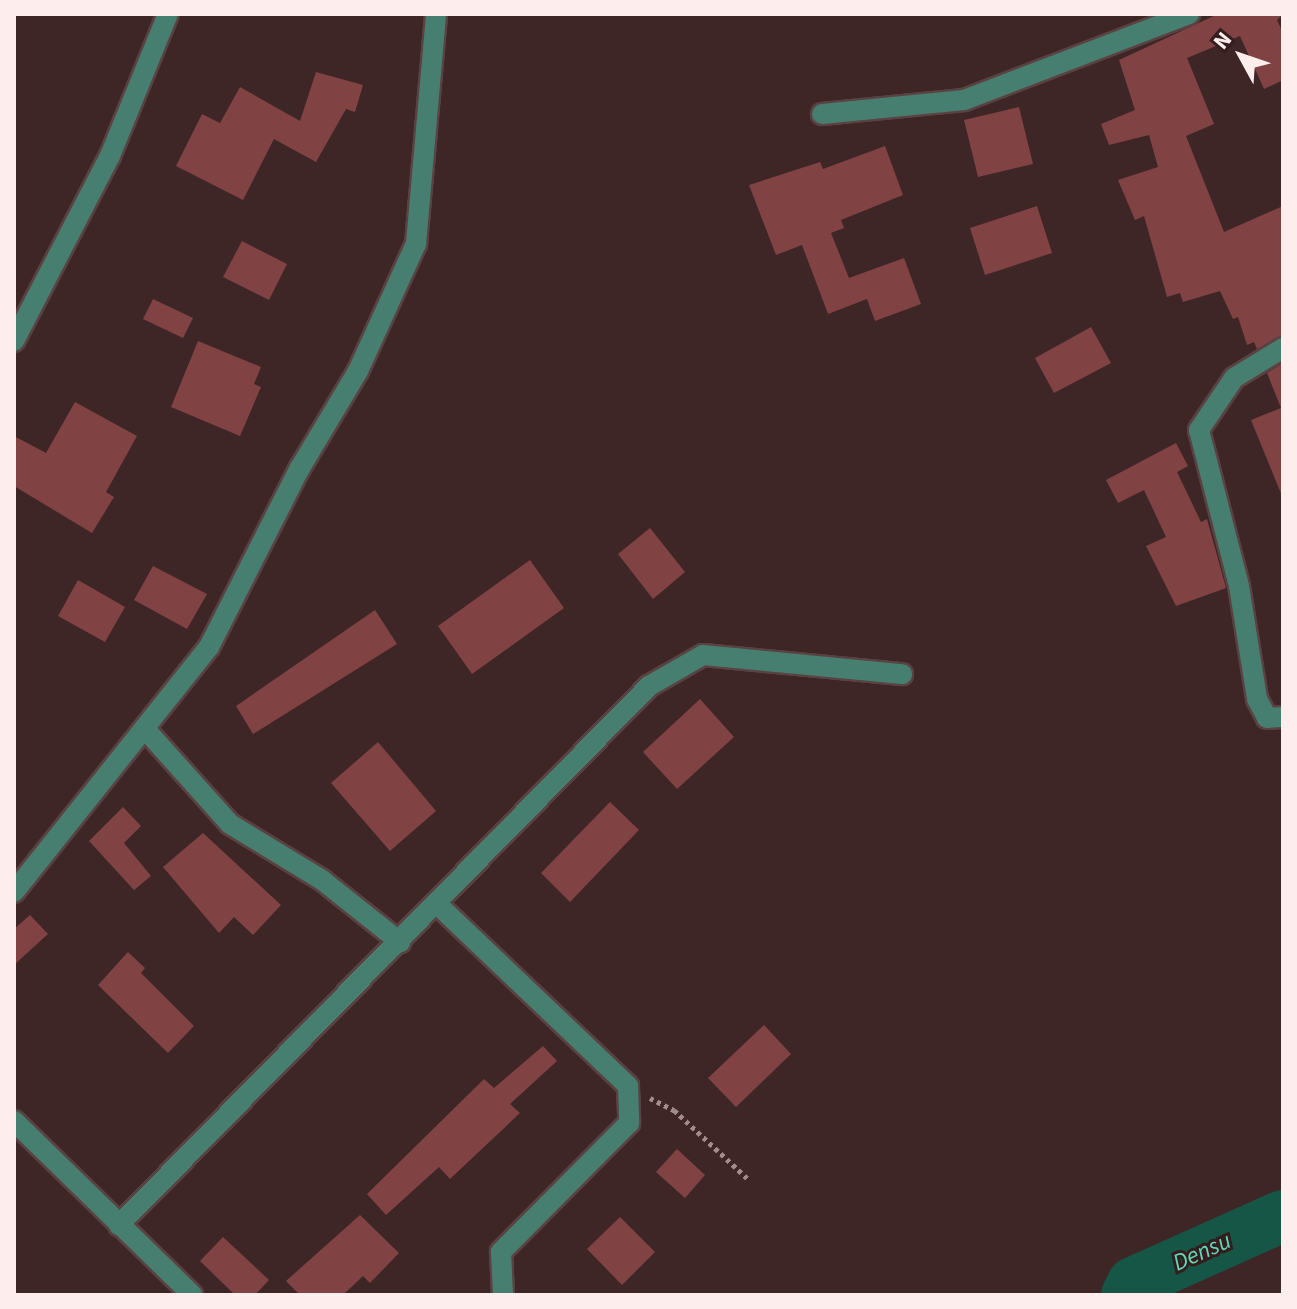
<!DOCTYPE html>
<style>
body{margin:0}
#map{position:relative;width:1297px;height:1309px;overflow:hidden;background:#3f2626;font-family:"Source Sans 3",sans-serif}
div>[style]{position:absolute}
.river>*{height:52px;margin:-26px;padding:0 26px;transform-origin:26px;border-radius:26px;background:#155647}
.building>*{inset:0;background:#814244}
.path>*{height:5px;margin-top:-2.5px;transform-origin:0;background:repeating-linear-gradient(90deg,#a28d8d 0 4px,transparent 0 8px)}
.roads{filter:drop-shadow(2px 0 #5a4242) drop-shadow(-2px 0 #5a4242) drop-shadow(0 2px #5a4242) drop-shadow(0 -2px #5a4242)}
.minor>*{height:20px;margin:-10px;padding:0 10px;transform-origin:10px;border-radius:10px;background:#467f70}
span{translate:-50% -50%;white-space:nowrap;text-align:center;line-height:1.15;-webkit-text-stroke:6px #341d1d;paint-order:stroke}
.water-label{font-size:24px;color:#62d8ba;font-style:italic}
.frame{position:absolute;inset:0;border:16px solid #feeded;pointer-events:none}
.north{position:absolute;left:1201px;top:16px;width:80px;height:80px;-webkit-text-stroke:6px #341d1d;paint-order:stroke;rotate:310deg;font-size:22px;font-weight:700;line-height:32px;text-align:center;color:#feeded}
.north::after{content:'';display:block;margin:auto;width:28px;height:36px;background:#feeded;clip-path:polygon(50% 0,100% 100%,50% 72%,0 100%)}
</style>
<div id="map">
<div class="river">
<div style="left:1127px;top:1295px;width:13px;rotate:-63deg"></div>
<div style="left:1133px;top:1283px;width:164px;rotate:-24.1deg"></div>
</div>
<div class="building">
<div style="clip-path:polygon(1218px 14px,1283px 14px,1277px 20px,1283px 33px,1283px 80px,1264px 89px,1240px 36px,1187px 58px,1214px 124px,1186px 136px,1224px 232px,1283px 206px,1283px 335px,1257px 349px,1254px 342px,1247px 345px,1238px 317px,1233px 319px,1220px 291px,1183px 302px,1180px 293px,1167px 297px,1144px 216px,1135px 220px,1118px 180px,1158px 167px,1149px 135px,1109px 145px,1101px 124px,1135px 110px,1119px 60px)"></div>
<div style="clip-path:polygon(316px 72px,363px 85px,355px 112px,346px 109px,316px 162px,274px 139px,243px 200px,176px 166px,202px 114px,220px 123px,240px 87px,300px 121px)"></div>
<div style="clip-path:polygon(1019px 107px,1033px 164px,978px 177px,964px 120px)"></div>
<div style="clip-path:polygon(885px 146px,903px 195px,841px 220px,844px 228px,831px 233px,849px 278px,904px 258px,921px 304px,875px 321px,867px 299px,828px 314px,802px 245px,776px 255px,749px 185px,820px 162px,823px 169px)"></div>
<div style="clip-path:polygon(1037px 206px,1052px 253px,985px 275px,970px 228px)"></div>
<div style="clip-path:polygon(242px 241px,287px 264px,269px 300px,223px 277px)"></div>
<div style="clip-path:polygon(153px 299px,193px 318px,183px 338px,143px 319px)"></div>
<div style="clip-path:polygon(1091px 327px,1111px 363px,1054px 393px,1035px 358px)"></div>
<div style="clip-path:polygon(198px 341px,261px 367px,254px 384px,261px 387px,240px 436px,171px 407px)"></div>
<div style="clip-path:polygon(1283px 363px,1283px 496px,1282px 496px,1251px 420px,1281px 408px,1267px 373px)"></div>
<div style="clip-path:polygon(75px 402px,137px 436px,106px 492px,114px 497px,92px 533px,14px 486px,14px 436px,46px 453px)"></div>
<div style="clip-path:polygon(1176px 443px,1188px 466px,1177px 472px,1201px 522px,1207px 519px,1226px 588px,1176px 606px,1146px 546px,1166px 537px,1144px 490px,1118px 503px,1106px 480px)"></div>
<div style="clip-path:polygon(650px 528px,685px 572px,653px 599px,618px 554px)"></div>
<div style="clip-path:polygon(530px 560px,564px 608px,472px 674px,438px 626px)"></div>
<div style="clip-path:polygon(153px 566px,207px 594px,187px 629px,134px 600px)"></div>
<div style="clip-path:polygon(78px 580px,125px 607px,105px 642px,58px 616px)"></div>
<div style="clip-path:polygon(375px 610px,397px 644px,253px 734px,236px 706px)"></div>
<div style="clip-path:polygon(700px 699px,734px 737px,677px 789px,643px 752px)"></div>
<div style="clip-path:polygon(378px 742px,436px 811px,390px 851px,331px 783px)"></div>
<div style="clip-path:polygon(610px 802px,639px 830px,570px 902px,541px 873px)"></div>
<div style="clip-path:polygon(123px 807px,141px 826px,124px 843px,151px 876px,134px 890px,89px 841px)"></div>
<div style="clip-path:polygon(203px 833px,281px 905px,253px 935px,234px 917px,219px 933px,163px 867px)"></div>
<div style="clip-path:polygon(30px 915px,48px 934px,14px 965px,14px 929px)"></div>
<div style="clip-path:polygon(128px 952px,145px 968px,141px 973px,194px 1026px,168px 1053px,98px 985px)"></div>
<div style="clip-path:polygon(764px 1025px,791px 1054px,736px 1107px,708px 1078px)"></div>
<div style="clip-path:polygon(543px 1046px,557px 1061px,510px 1104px,520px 1113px,450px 1179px,439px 1167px,386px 1215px,367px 1194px,484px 1079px,494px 1088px)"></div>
<div style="clip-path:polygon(677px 1149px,705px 1175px,685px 1198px,656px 1172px)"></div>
<div style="clip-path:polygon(360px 1215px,399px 1253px,370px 1283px,363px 1276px,343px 1295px,300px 1295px,286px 1281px)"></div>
<div style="clip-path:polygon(620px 1217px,655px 1252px,622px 1285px,587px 1249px)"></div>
<div style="clip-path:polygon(223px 1237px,269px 1280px,255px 1295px,235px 1295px,200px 1261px)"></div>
</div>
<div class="path">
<div style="left:650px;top:1098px;width:27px;rotate:27deg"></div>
<div style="left:674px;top:1110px;width:100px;rotate:43deg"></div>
</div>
<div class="roads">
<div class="minor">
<div style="left:822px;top:114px;width:143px;rotate:-5.6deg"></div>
<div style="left:964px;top:100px;width:241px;rotate:-20.9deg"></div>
<div style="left:14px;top:341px;width:208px;rotate:-62.6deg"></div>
<div style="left:110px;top:156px;width:153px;rotate:-67.8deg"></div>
<div style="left:1283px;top:348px;width:57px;rotate:148.5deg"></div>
<div style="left:1234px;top:378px;width:63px;rotate:123.9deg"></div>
<div style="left:1199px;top:430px;width:161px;rotate:75.6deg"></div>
<div style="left:1239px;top:586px;width:114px;rotate:80.9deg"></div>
<div style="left:1257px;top:699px;width:21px;rotate:62deg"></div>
<div style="left:1267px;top:718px;width:16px;rotate:-4deg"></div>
<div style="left:146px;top:730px;width:126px;rotate:48.2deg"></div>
<div style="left:230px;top:824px;width:108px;rotate:31.3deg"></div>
<div style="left:322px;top:880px;width:100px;rotate:38.5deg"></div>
<div style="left:14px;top:892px;width:313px;rotate:-51.5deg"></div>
<div style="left:209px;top:647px;width:201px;rotate:-63.1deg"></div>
<div style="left:300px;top:468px;width:113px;rotate:-59.1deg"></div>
<div style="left:358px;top:371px;width:140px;rotate:-65.5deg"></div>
<div style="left:416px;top:244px;width:231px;rotate:-85deg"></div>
<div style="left:437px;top:904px;width:264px;rotate:43.6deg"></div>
<div style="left:628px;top:1086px;width:37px;rotate:88deg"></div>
<div style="left:629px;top:1123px;width:182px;rotate:134.8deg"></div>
<div style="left:501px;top:1252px;width:43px;rotate:87.3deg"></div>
<div style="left:14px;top:1121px;width:249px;rotate:44.3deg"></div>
<div style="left:119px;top:1225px;width:756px;rotate:-45.48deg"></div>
<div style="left:649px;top:686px;width:62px;rotate:-29.9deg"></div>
<div style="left:703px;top:655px;width:200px;rotate:5.5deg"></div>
</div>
</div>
<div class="water-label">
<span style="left:1202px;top:1252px;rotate:-24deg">Densu</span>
</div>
<div class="frame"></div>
<div class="north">N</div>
</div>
